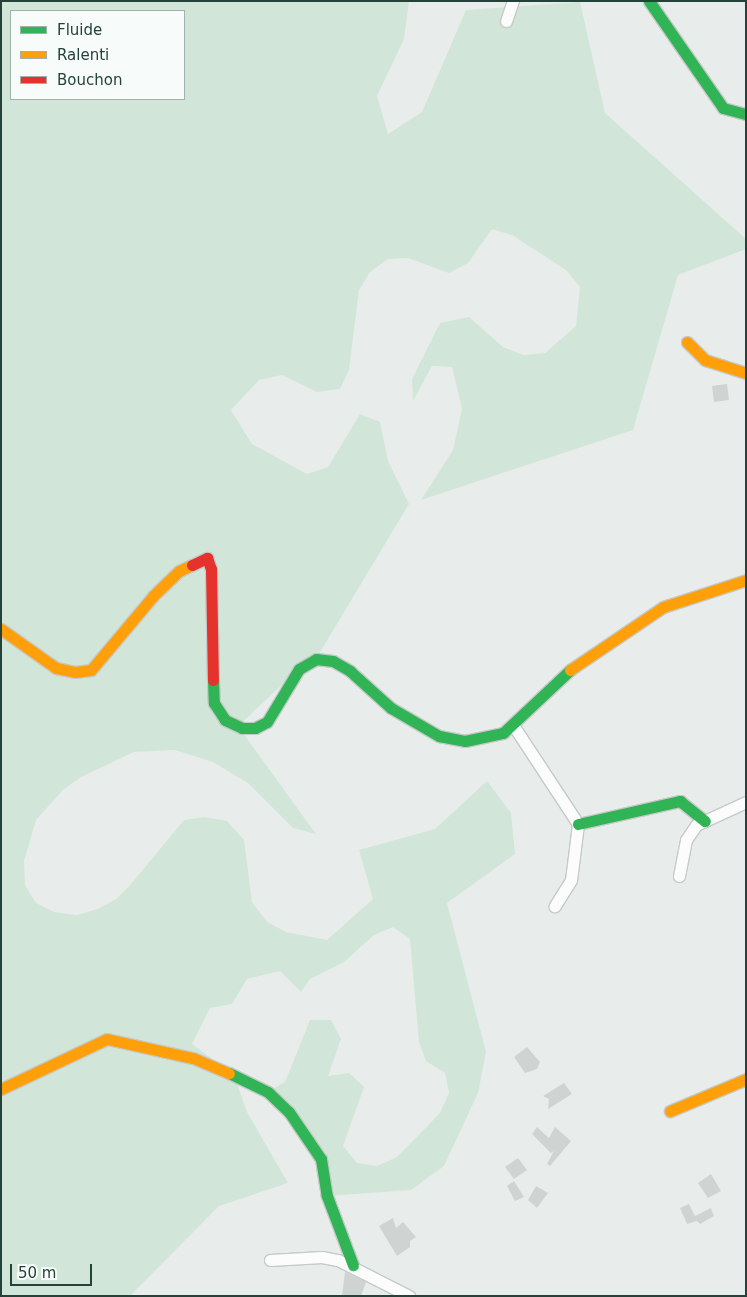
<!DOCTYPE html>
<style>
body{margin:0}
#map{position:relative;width:747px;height:1297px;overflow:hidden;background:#e8edeb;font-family:"DejaVu Sans",sans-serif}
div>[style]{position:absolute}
.green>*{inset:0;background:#d1e6d8}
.building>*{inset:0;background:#cfd4d2}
.roads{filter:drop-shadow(1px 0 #c5cac8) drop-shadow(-1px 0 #c5cac8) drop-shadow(0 1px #c5cac8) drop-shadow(0 -1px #c5cac8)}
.street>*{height:11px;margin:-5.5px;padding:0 5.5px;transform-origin:5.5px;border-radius:5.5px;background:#fcfcfc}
.fast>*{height:11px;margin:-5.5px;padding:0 5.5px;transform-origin:5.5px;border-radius:5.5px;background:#30b455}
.slow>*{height:11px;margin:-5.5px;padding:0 5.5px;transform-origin:5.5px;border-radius:5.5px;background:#ff9f0a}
.jam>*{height:11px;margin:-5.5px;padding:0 5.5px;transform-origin:5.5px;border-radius:5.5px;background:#e5322d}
span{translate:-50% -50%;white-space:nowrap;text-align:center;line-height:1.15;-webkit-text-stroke:4px #f7fbf9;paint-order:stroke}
.frame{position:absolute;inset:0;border:2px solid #24423a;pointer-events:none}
.legend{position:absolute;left:10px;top:10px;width:175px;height:90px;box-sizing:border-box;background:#f7fbf9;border:1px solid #a3b1ad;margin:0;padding:6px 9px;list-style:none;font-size:15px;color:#24423a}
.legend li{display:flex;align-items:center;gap:10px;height:25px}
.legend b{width:25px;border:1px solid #a3b1ad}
.scale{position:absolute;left:10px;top:1264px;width:82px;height:22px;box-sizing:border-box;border:2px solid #24423a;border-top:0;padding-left:6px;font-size:15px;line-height:18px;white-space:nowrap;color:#24423a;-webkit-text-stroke:4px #f7fbf9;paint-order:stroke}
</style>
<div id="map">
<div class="green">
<div style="clip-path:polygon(evenodd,1px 1px,409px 1px,404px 39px,377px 96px,388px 134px,422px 112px,466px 10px,580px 2px,605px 113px,746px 239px,746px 249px,678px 275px,633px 430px,421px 500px,453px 450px,462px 409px,452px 367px,432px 366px,413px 401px,412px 379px,440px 323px,469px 317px,503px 347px,523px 355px,545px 353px,576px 326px,580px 287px,566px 270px,512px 235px,492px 229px,468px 263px,449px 273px,408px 258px,388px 259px,370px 272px,359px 290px,349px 370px,340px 389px,317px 392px,282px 375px,259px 380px,231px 410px,252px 444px,307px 474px,328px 467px,360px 414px,380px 422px,388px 461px,409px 504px,316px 659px,299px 669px,238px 726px,316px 834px,293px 828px,248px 783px,213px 762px,175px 750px,134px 752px,81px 777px,64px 789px,36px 820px,24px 861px,25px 885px,36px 903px,54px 912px,77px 915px,98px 909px,116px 899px,131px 884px,184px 820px,204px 817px,227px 821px,244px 840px,252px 902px,267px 922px,286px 932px,327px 940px,373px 899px,359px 850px,435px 829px,487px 781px,511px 813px,515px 854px,447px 903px,486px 1052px,478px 1093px,444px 1166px,411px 1190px,327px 1196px,320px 1159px,268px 1092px,285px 1082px,310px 1020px,331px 1020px,341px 1039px,328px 1076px,349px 1073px,364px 1087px,343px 1146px,357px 1163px,377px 1166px,397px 1157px,440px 1113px,449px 1093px,445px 1073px,426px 1061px,419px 1042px,410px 939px,393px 927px,374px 935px,344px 962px,310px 979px,301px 992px,280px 971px,247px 979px,232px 1004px,210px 1008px,192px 1044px,234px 1075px,247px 1112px,288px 1183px,219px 1206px,130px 1296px,1px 1296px,1px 1px,11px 11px,184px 11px,184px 99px,11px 99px,11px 11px)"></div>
</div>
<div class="building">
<div style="clip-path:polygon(727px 384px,729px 400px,714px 402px,712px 386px)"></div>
<div style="clip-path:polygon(527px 1047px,540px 1062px,537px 1069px,525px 1073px,514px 1057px)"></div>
<div style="clip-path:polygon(564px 1083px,572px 1094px,548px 1109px,549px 1099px,543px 1096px)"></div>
<div style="clip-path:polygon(537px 1127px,549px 1138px,555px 1127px,571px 1141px,550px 1166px,547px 1164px,554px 1151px,551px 1153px,532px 1134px)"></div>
<div style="clip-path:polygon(518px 1158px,527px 1170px,514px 1179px,505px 1167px)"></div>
<div style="clip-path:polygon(711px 1174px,721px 1191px,708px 1198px,698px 1183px)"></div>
<div style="clip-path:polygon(514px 1181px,524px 1197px,515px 1201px,507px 1186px)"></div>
<div style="clip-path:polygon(536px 1186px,548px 1193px,537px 1208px,528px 1200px)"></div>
<div style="clip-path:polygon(689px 1204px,695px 1216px,711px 1208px,714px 1216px,700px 1224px,697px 1221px,687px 1224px,680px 1208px)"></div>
<div style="clip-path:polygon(393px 1218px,396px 1228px,403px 1222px,416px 1237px,410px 1241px,410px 1247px,397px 1256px,379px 1226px)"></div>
<div style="clip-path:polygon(345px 1272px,366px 1282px,361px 1296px,342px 1296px)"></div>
</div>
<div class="roads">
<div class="street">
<div style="left:506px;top:21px;width:21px;rotate:-71deg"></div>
<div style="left:513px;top:725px;width:118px;rotate:56.7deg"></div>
<div style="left:578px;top:824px;width:56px;rotate:97.1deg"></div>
<div style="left:571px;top:880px;width:31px;rotate:122deg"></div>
<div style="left:679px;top:876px;width:37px;rotate:-79deg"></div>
<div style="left:686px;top:840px;width:18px;rotate:-56deg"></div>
<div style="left:696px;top:825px;width:55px;rotate:-24.7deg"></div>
<div style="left:270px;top:1260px;width:52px;rotate:-3.3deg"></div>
<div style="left:322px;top:1257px;width:16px;rotate:11deg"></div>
<div style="left:338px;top:1260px;width:80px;rotate:26.9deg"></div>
</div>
<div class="fast">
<div style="left:649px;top:1px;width:130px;rotate:55.3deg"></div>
<div style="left:723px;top:108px;width:24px;rotate:15deg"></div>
<div style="left:213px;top:680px;width:23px;rotate:88deg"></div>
<div style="left:214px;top:703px;width:20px;rotate:57deg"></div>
<div style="left:225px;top:720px;width:19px;rotate:25deg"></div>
<div style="left:242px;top:728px;width:13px"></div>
<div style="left:255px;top:728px;width:13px;rotate:-27deg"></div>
<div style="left:267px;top:722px;width:62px;rotate:-58.9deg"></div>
<div style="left:299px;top:669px;width:20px;rotate:-30deg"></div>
<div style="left:316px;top:659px;width:17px;rotate:7deg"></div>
<div style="left:333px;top:661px;width:20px;rotate:30deg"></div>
<div style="left:350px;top:671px;width:55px;rotate:42.1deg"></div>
<div style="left:391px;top:708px;width:56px;rotate:30.3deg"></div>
<div style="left:439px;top:736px;width:26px;rotate:11deg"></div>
<div style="left:465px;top:741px;width:39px;rotate:-12deg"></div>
<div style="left:503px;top:733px;width:92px;rotate:-43.2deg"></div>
<div style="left:578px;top:824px;width:105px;rotate:-12.7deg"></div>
<div style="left:680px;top:801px;width:32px;rotate:39deg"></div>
<div style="left:229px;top:1073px;width:43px;rotate:26deg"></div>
<div style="left:268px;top:1092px;width:29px;rotate:44deg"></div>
<div style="left:289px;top:1112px;width:57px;rotate:55.8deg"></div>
<div style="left:321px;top:1159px;width:37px;rotate:81deg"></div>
<div style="left:327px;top:1196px;width:74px;rotate:69.4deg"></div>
</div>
<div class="slow">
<div style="left:687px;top:342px;width:25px;rotate:45deg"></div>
<div style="left:705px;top:360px;width:43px;rotate:17.6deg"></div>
<div style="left:1px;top:629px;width:67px;rotate:35.3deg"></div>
<div style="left:56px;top:668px;width:19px;rotate:12deg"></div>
<div style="left:75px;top:672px;width:16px;rotate:-7deg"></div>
<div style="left:91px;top:670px;width:97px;rotate:-50deg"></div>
<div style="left:153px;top:596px;width:36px;rotate:-44deg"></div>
<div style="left:179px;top:571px;width:14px;rotate:-25deg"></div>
<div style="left:570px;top:670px;width:112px;rotate:-34.1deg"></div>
<div style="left:663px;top:607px;width:87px;rotate:-18deg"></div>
<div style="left:1px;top:1089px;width:117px;rotate:-25.3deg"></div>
<div style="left:107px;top:1039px;width:88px;rotate:12.5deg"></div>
<div style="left:193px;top:1058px;width:39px;rotate:23deg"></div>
<div style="left:670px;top:1111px;width:82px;rotate:-22.8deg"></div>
</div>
<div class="jam">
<div style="left:192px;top:565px;width:17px;rotate:-25deg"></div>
<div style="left:207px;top:558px;width:12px;rotate:70deg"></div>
<div style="left:211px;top:569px;width:111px;rotate:89deg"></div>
</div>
</div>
<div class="frame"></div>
<ul class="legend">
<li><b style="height:6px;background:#30b455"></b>Fluide</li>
<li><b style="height:6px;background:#ff9f0a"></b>Ralenti</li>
<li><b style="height:6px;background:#e5322d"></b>Bouchon</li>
</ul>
<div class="scale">50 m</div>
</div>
